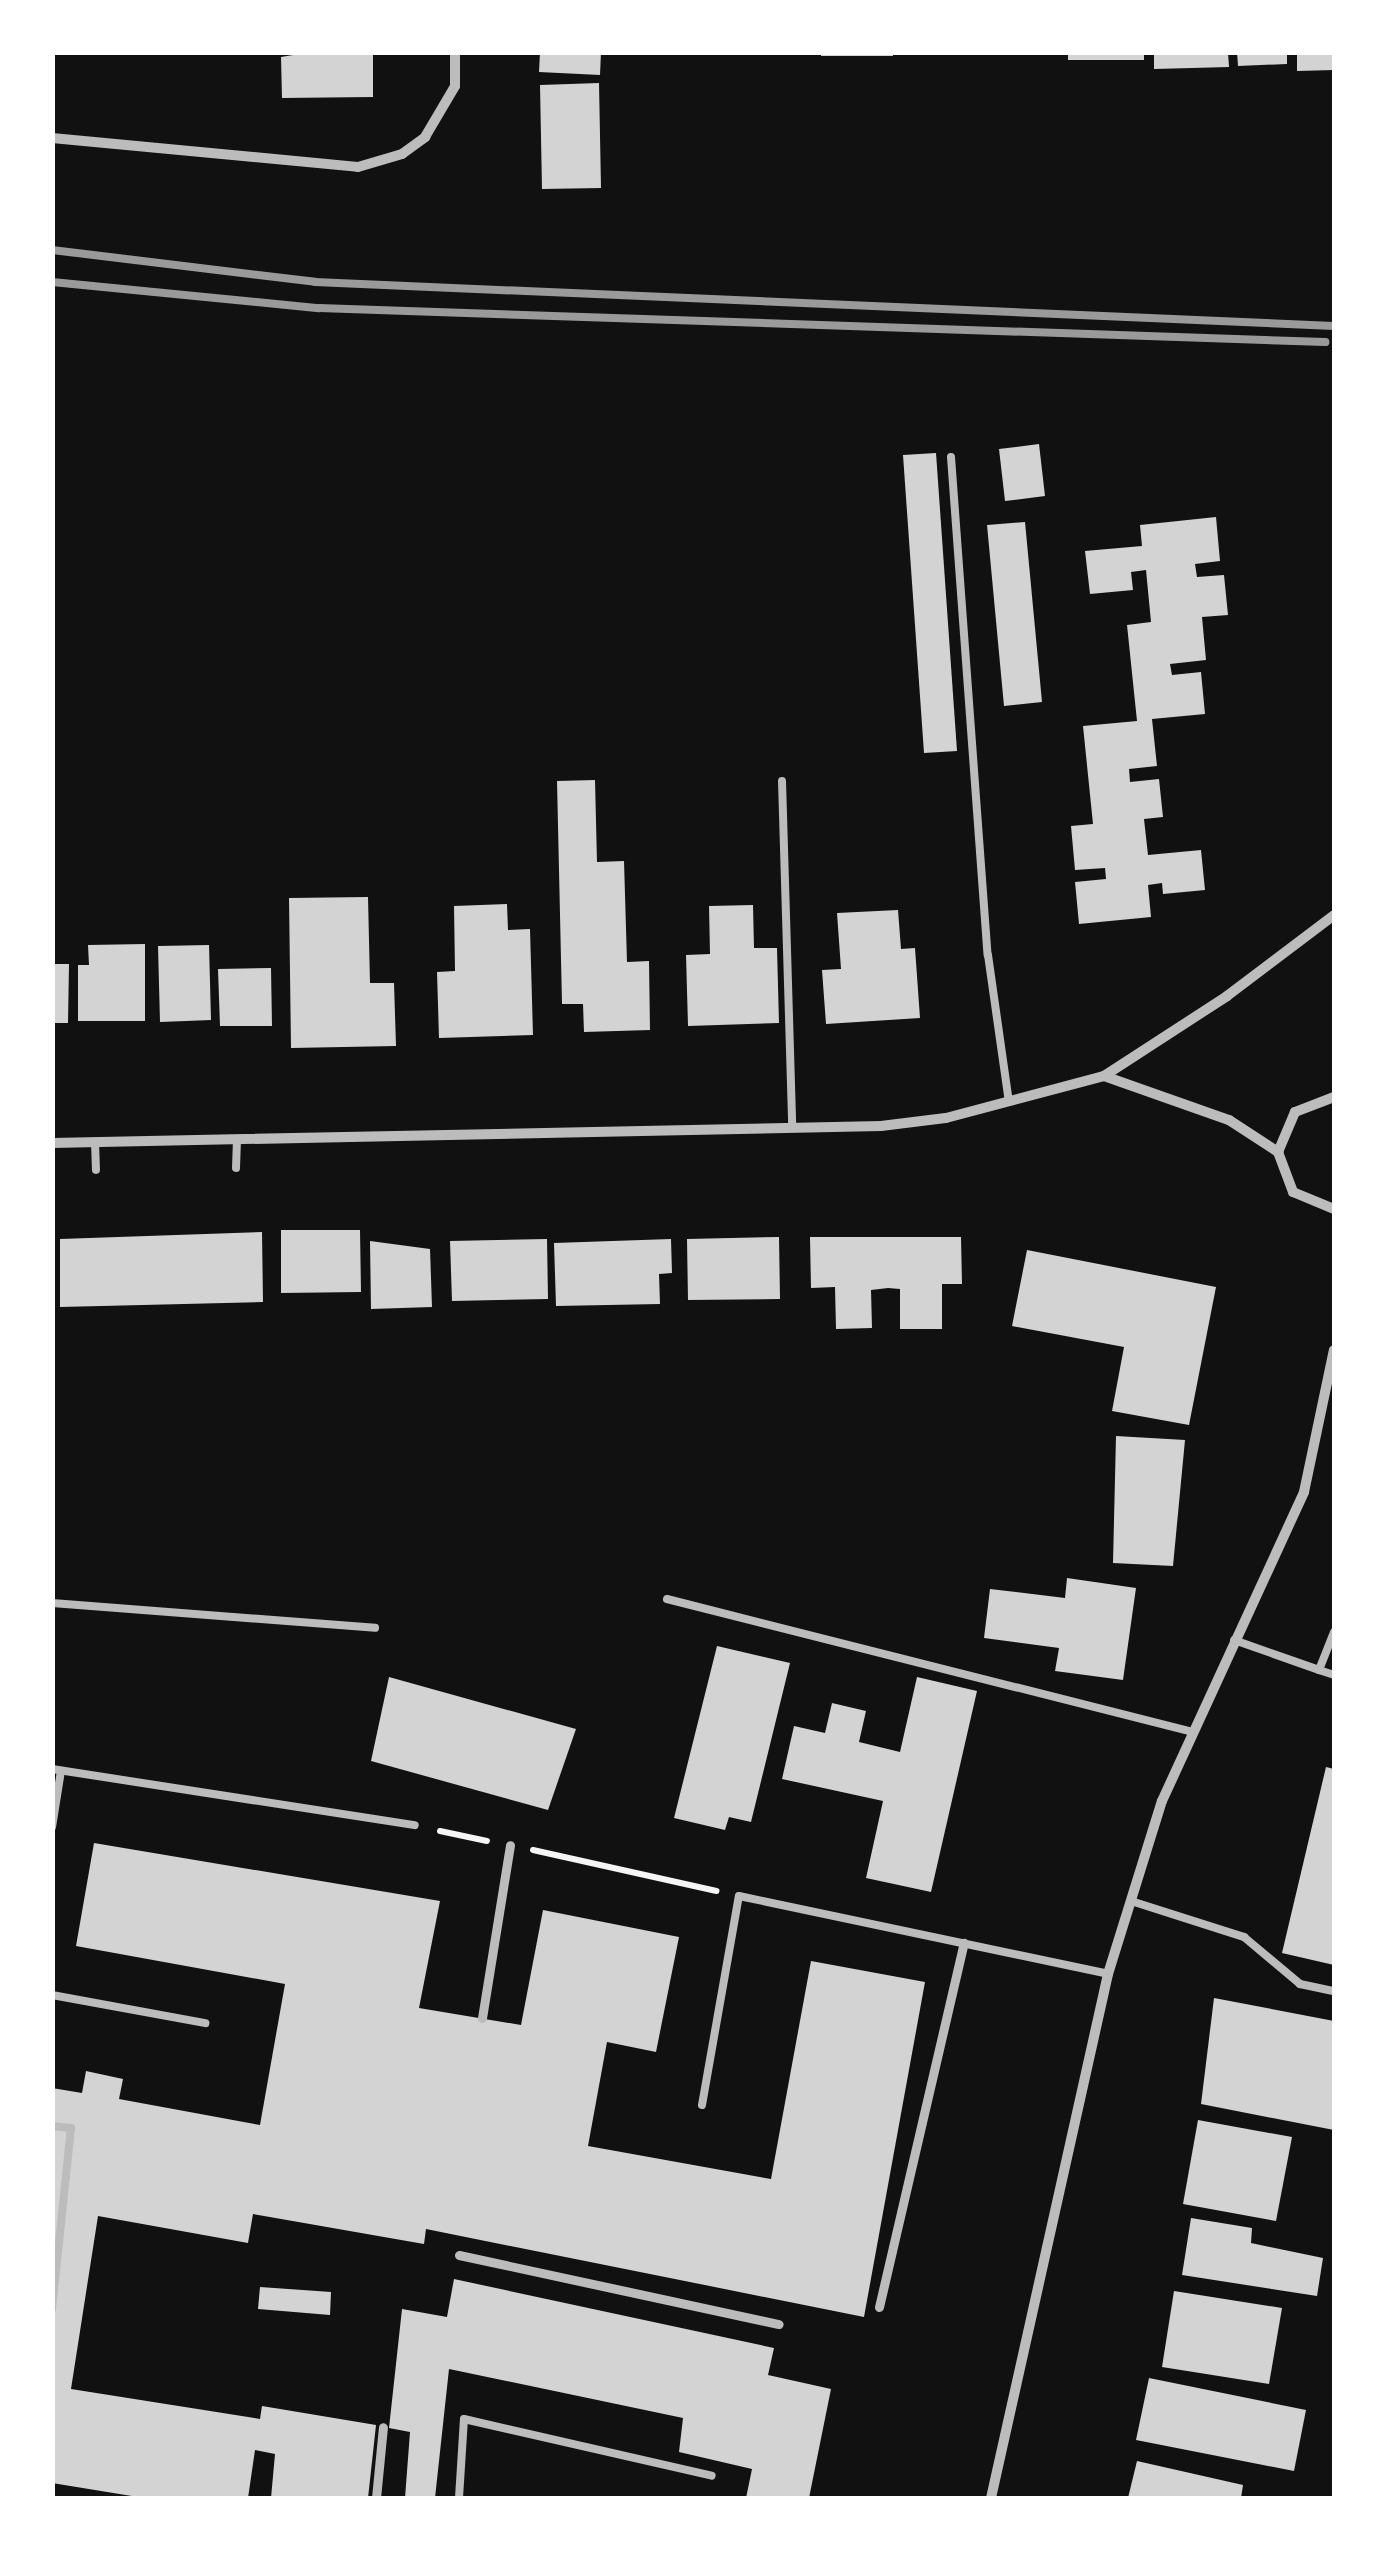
<!DOCTYPE html>
<style>
body{margin:0}
#map{position:relative;width:1387px;height:2551px;overflow:hidden;background:#111;font-family:Helvetica,sans-serif}
div>[style]{position:absolute}
.building>*{inset:0;background:#d3d3d3}
.path>*{height:6px;margin:-3px;padding:0 3px;transform-origin:3px;border-radius:3px;background:#f5f5f5}
.service>*{height:8px;margin:-4px;padding:0 4px;transform-origin:4px;border-radius:4px;background:#bcbcbc}
.pedestrian>*{height:9px;margin:-4.5px;padding:0 4.5px;transform-origin:4.5px;border-radius:4.5px;background:#bcbcbc}
.minor>*{height:10px;margin:-5px;padding:0 5px;transform-origin:5px;border-radius:5px;background:#bcbcbc}
.rail>*{height:8px;margin:-4px;padding:0 4px;transform-origin:4px;border-radius:4px;background:#9a9a9a}
span{translate:-50% -50%;white-space:nowrap;text-align:center;line-height:1.15;-webkit-text-stroke:10px #fff;paint-order:stroke}
.frame{position:absolute;inset:0;border:55px solid #fff;pointer-events:none}
</style>
<div id="map">
<div class="building">
<div style="clip-path:polygon(311px 52px,373px 52px,373px 97px,282px 98px,281px 57px)"></div>
<div style="clip-path:polygon(540px 52px,601px 52px,600px 75px,539px 72px)"></div>
<div style="clip-path:polygon(821px 52px,893px 52px,893px 56px,821px 56px)"></div>
<div style="clip-path:polygon(1068px 52px,1144px 52px,1144px 60px,1068px 60px)"></div>
<div style="clip-path:polygon(1154px 52px,1228px 52px,1229px 67px,1154px 69px)"></div>
<div style="clip-path:polygon(1237px 52px,1287px 52px,1287px 64px,1238px 66px)"></div>
<div style="clip-path:polygon(1297px 52px,1334px 52px,1334px 70px,1297px 71px)"></div>
<div style="clip-path:polygon(599px 83px,601px 188px,542px 189px,540px 85px)"></div>
<div style="clip-path:polygon(1039px 444px,1045px 496px,1005px 501px,999px 449px)"></div>
<div style="clip-path:polygon(936px 453px,957px 751px,924px 753px,903px 455px)"></div>
<div style="clip-path:polygon(1216px 517px,1220px 561px,1195px 564px,1197px 577px,1224px 575px,1228px 615px,1202px 617px,1206px 660px,1170px 664px,1172px 675px,1201px 672px,1205px 714px,1152px 719px,1157px 766px,1129px 769px,1130px 782px,1159px 779px,1163px 817px,1144px 819px,1148px 855px,1201px 850px,1205px 890px,1163px 894px,1162px 883px,1148px 885px,1151px 917px,1079px 924px,1075px 882px,1106px 879px,1105px 868px,1075px 870px,1071px 826px,1093px 824px,1083px 726px,1137px 721px,1127px 625px,1151px 622px,1146px 570px,1131px 572px,1133px 590px,1090px 594px,1085px 551px,1142px 546px,1140px 525px)"></div>
<div style="clip-path:polygon(1025px 522px,1042px 702px,1004px 706px,987px 525px)"></div>
<div style="clip-path:polygon(595px 780px,597px 862px,624px 861px,627px 962px,649px 961px,650px 1030px,584px 1032px,583px 1004px,562px 1004px,557px 781px)"></div>
<div style="clip-path:polygon(368px 897px,370px 983px,394px 983px,396px 1046px,291px 1048px,289px 898px)"></div>
<div style="clip-path:polygon(507px 904px,508px 930px,530px 929px,533px 1035px,439px 1038px,437px 972px,455px 971px,454px 906px)"></div>
<div style="clip-path:polygon(753px 905px,754px 948px,777px 948px,779px 1023px,688px 1026px,686px 955px,710px 954px,709px 906px)"></div>
<div style="clip-path:polygon(898px 910px,901px 949px,915px 948px,920px 1018px,826px 1024px,822px 970px,841px 969px,837px 913px)"></div>
<div style="clip-path:polygon(145px 944px,145px 1021px,78px 1021px,78px 965px,89px 965px,88px 945px)"></div>
<div style="clip-path:polygon(209px 945px,211px 1020px,160px 1022px,158px 946px)"></div>
<div style="clip-path:polygon(52px 964px,69px 964px,68px 1023px,52px 1023px)"></div>
<div style="clip-path:polygon(271px 968px,272px 1026px,220px 1026px,218px 969px)"></div>
<div style="clip-path:polygon(281px 1230px,360px 1230px,361px 1292px,281px 1293px)"></div>
<div style="clip-path:polygon(262px 1232px,263px 1302px,60px 1307px,60px 1239px)"></div>
<div style="clip-path:polygon(779px 1237px,780px 1299px,688px 1300px,687px 1239px)"></div>
<div style="clip-path:polygon(810px 1237px,961px 1237px,962px 1284px,942px 1284px,942px 1329px,900px 1329px,900px 1289px,888px 1288px,871px 1290px,872px 1328px,836px 1329px,835px 1287px,811px 1288px)"></div>
<div style="clip-path:polygon(547px 1239px,548px 1299px,452px 1301px,450px 1241px)"></div>
<div style="clip-path:polygon(671px 1239px,672px 1273px,659px 1274px,660px 1304px,556px 1306px,554px 1243px)"></div>
<div style="clip-path:polygon(370px 1241px,430px 1249px,432px 1307px,371px 1309px)"></div>
<div style="clip-path:polygon(1027px 1250px,1216px 1287px,1189px 1425px,1112px 1411px,1124px 1347px,1012px 1326px)"></div>
<div style="clip-path:polygon(1116px 1436px,1185px 1440px,1173px 1566px,1113px 1563px)"></div>
<div style="clip-path:polygon(1067px 1578px,1136px 1588px,1123px 1680px,1055px 1671px,1059px 1648px,984px 1638px,990px 1589px,1065px 1598px)"></div>
<div style="clip-path:polygon(717px 1646px,790px 1663px,751px 1822px,729px 1817px,725px 1830px,674px 1818px)"></div>
<div style="clip-path:polygon(389px 1677px,576px 1729px,548px 1810px,371px 1761px)"></div>
<div style="clip-path:polygon(917px 1677px,977px 1691px,931px 1892px,866px 1878px,883px 1801px,782px 1779px,794px 1726px,825px 1733px,832px 1703px,866px 1711px,859px 1742px,900px 1752px)"></div>
<div style="clip-path:polygon(1326px 1767px,1334px 1769px,1334px 1965px,1282px 1953px)"></div>
<div style="clip-path:polygon(94px 1843px,440px 1901px,419px 2008px,521px 2025px,543px 1910px,679px 1937px,656px 2052px,607px 2042px,588px 2146px,771px 2179px,811px 1961px,925px 1982px,864px 2317px,426px 2229px,424px 2244px,253px 2214px,248px 2243px,98px 2216px,71px 2389px,260px 2419px,262px 2406px,376px 2425px,368px 2498px,271px 2498px,275px 2454px,255px 2450px,248px 2498px,144px 2498px,52px 2483px,52px 2088px,82px 2093px,86px 2071px,123px 2079px,119px 2099px,260px 2125px,285px 1984px,76px 1946px)"></div>
<div style="clip-path:polygon(1214px 1998px,1334px 2021px,1334px 2130px,1201px 2104px)"></div>
<div style="clip-path:polygon(1198px 2120px,1292px 2137px,1276px 2221px,1183px 2204px)"></div>
<div style="clip-path:polygon(1191px 2218px,1252px 2228px,1251px 2243px,1323px 2258px,1317px 2296px,1182px 2275px)"></div>
<div style="clip-path:polygon(454px 2279px,774px 2348px,768px 2375px,831px 2389px,809px 2498px,746px 2498px,752px 2469px,679px 2452px,683px 2418px,449px 2369px,435px 2498px,405px 2498px,410px 2432px,389px 2428px,402px 2309px,447px 2317px)"></div>
<div style="clip-path:polygon(260px 2287px,331px 2292px,330px 2315px,258px 2309px)"></div>
<div style="clip-path:polygon(1174px 2291px,1282px 2308px,1269px 2384px,1162px 2367px)"></div>
<div style="clip-path:polygon(1149px 2378px,1306px 2410px,1294px 2471px,1136px 2440px)"></div>
<div style="clip-path:polygon(1137px 2461px,1243px 2485px,1241px 2498px,1128px 2498px)"></div>
</div>
<div class="path">
<div style="left:440px;top:1831px;width:48px;rotate:12deg"></div>
<div style="left:533px;top:1850px;width:188px;rotate:12.6deg"></div>
</div>
<div class="service">
<div style="left:951px;top:457px;width:499px;rotate:85.8deg"></div>
<div style="left:988px;top:955px;width:148px;rotate:81.9deg"></div>
<div style="left:782px;top:781px;width:347px;rotate:88.3deg"></div>
<div style="left:95px;top:1142px;width:28px;rotate:88deg"></div>
<div style="left:236px;top:1168px;width:29px;rotate:-88deg"></div>
<div style="left:667px;top:1599px;width:543px;rotate:14.19deg"></div>
<div style="left:52px;top:1603px;width:324px;rotate:4.4deg"></div>
<div style="left:1234px;top:1640px;width:90px;rotate:19.4deg"></div>
<div style="left:1319px;top:1670px;width:41px;rotate:-68.5deg"></div>
<div style="left:1319px;top:1670px;width:16px;rotate:18deg"></div>
<div style="left:52px;top:1769px;width:367px;rotate:8.8deg"></div>
<div style="left:52px;top:1827px;width:57px;rotate:-80.9deg"></div>
<div style="left:1131px;top:1901px;width:119px;rotate:17.7deg"></div>
<div style="left:1244px;top:1937px;width:73px;rotate:40deg"></div>
<div style="left:1300px;top:1984px;width:35px;rotate:12deg"></div>
<div style="left:52px;top:1995px;width:156px;rotate:10.4deg"></div>
<div style="left:702px;top:2105px;width:212px;rotate:-80deg"></div>
<div style="left:739px;top:1896px;width:377px;rotate:11.9deg"></div>
<div style="left:52px;top:2126px;width:19px;rotate:6deg"></div>
<div style="left:71px;top:2128px;width:182px;rotate:96deg"></div>
<div style="left:459px;top:2498px;width:79px;rotate:-86.4deg"></div>
<div style="left:464px;top:2419px;width:254px;rotate:12.9deg"></div>
</div>
<div class="pedestrian">
<div style="left:482px;top:2018px;width:175px;rotate:-80.8deg"></div>
<div style="left:459px;top:2255px;width:327px;rotate:12.2deg"></div>
<div style="left:879px;top:2307px;width:374px;rotate:-76.9deg"></div>
<div style="left:376px;top:2498px;width:71px;rotate:-84.4deg"></div>
</div>
<div class="minor">
<div style="left:52px;top:138px;width:307px;rotate:5.4deg"></div>
<div style="left:358px;top:167px;width:46px;rotate:-16.5deg"></div>
<div style="left:402px;top:154px;width:29px;rotate:-36deg"></div>
<div style="left:425px;top:137px;width:59px;rotate:-59.5deg"></div>
<div style="left:455px;top:86px;width:34px;rotate:-90deg"></div>
<div style="left:1104px;top:1076px;width:133px;rotate:19.4deg"></div>
<div style="left:1229px;top:1120px;width:59px;rotate:33.1deg"></div>
<div style="left:1334px;top:1097px;width:42px;rotate:159deg"></div>
<div style="left:1295px;top:1112px;width:43px;rotate:113deg"></div>
<div style="left:1278px;top:1152px;width:43px;rotate:69.4deg"></div>
<div style="left:1293px;top:1192px;width:44px;rotate:22.5deg"></div>
<div style="left:52px;top:1143px;width:829px;rotate:-1.17deg"></div>
<div style="left:881px;top:1126px;width:65px;rotate:-7deg"></div>
<div style="left:946px;top:1118px;width:163px;rotate:-14.9deg"></div>
<div style="left:1104px;top:1076px;width:147px;rotate:-33deg"></div>
<div style="left:1227px;top:996px;width:134px;rotate:-37.1deg"></div>
<div style="left:991px;top:2498px;width:537px;rotate:-77.41deg"></div>
<div style="left:1108px;top:1974px;width:181px;rotate:-72.7deg"></div>
<div style="left:1162px;top:1801px;width:340px;rotate:-65.3deg"></div>
<div style="left:1304px;top:1492px;width:145px;rotate:-78.1deg"></div>
</div>
<div class="rail">
<div style="left:52px;top:250px;width:265px;rotate:6.9deg"></div>
<div style="left:315px;top:282px;width:1020px;rotate:2.47deg"></div>
<div style="left:52px;top:282px;width:268px;rotate:5.6deg"></div>
<div style="left:319px;top:308px;width:1007px;rotate:1.94deg"></div>
</div>
<div class="frame"></div>
</div>
